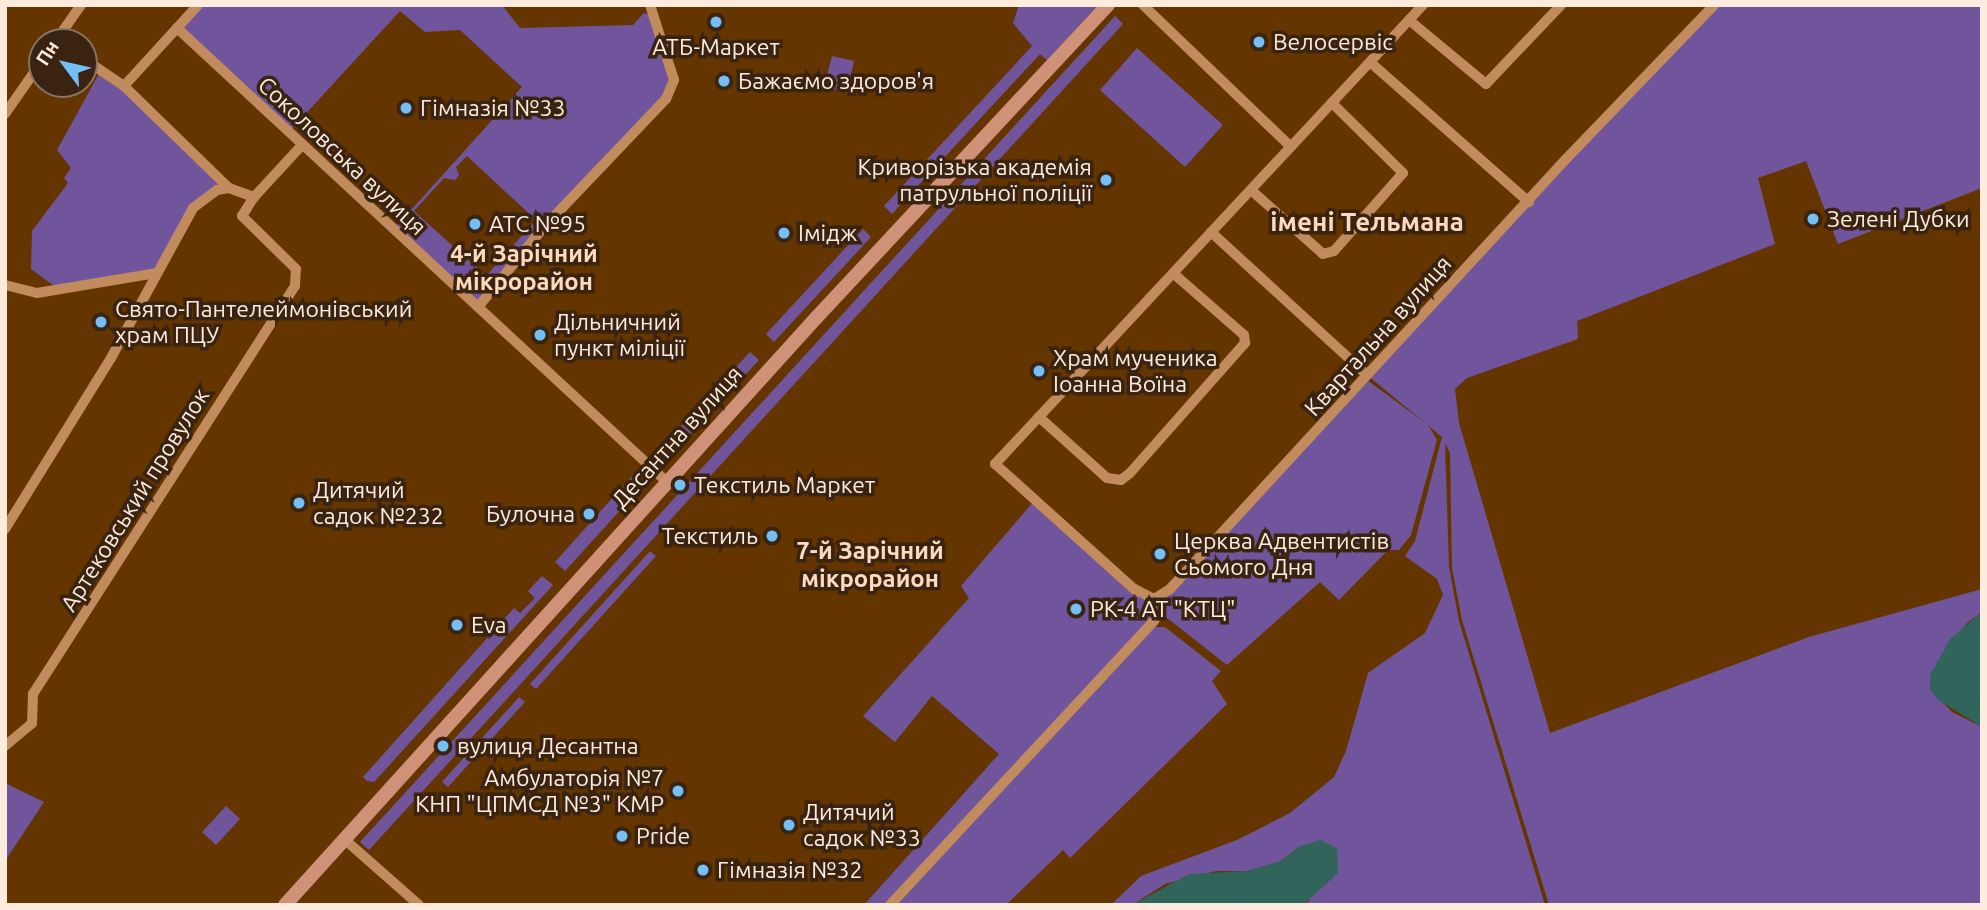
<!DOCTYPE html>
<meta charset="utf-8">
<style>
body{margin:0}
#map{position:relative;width:1987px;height:910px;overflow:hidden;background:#653500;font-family:Ubuntu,sans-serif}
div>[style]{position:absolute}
.green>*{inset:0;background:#71559c}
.water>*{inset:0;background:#31645b}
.minor>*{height:10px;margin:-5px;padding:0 5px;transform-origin:5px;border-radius:5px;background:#c18b5e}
.secondary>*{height:14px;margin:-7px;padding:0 7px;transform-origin:7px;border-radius:7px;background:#d09179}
.dots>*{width:19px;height:19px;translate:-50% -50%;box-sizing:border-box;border:4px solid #3a2411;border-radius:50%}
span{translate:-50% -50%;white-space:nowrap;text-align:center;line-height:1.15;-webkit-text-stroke:7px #3a2411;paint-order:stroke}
.poi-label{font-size:23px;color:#fdecde}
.left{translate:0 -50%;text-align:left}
.right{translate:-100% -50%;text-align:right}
.street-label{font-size:23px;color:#fdecde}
.neighbourhood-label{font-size:24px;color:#fddabe;font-weight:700}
.quarter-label{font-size:26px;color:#fddabe;font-weight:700}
.frame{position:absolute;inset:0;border:7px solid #fdecde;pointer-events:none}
.north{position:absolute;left:28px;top:28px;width:70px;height:70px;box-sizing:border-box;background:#3a2411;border:2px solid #887463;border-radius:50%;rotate:303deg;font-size:19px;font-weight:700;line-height:28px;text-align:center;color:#fdecde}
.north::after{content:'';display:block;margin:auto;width:24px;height:32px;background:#74c0f6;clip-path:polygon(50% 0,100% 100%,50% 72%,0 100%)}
</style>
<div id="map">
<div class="green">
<div style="clip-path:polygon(evenodd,198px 5px,502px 5px,520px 28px,633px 25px,644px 13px,658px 17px,674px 80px,666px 99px,478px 307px,393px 230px,522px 87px,460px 30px,425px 32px,400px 11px,288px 133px,177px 28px,198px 5px,467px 156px,536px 220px,486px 276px,414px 211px,444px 178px,455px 180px,459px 175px,456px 167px,467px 156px)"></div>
<div style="clip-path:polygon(1019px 5px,1098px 5px,1047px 60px,1040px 54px,892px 214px,884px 206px,1032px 46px,1013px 23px)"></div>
<div style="clip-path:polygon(1714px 5px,1982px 5px,1982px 188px,1838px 244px,1806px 161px,1758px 178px,1775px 244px,1577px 321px,1578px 339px,1467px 378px,1455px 389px,1459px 423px,1550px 733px,1809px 637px,1982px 589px,1982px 612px,1966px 624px,1930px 689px,1952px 712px,1982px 727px,1982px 905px,1549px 905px,1462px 620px,1452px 568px,1450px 453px,1445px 443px,1449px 567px,1459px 621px,1545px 905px,1303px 905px,1310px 900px,1300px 846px,1279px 862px,1247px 871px,1216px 871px,1165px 884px,1132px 905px,1111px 905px,1141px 876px,1237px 840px,1290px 813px,1334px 777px,1346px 751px,1368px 673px,1425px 633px,1443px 595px,1437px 579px,1405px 556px,1415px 541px,1442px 437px,1366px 374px)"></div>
<div style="clip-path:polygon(1115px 16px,1123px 24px,369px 850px,360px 842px)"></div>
<div style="clip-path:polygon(1137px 48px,1223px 125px,1185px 167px,1100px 90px)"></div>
<div style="clip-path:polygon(832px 56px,854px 61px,847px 93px,824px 87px)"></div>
<div style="clip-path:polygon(101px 70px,229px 188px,201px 198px,157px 273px,61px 291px,31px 269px,32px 231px,68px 183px,64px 178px,71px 168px,57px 150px)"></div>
<div style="clip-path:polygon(863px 229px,871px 237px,774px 342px,766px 334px)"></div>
<div style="clip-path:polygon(750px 352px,759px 360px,662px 464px,653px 457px)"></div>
<div style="clip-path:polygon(1367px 380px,1428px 425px,1437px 440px,1411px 535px,1399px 550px,1388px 550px,1339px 600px,1320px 582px,1227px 665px,1157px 610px,1159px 602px)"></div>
<div style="clip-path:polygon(633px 475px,644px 484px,565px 571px,555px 562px)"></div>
<div style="clip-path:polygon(1035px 500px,1134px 589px,1154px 599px,1153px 627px,1165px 627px,1221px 671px,1212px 681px,1227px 704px,1070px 858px,1063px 850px,1006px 905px,864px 905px,999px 754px,932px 696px,895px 742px,863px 716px,969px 598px,961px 586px)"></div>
<div style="clip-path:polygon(650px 551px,656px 556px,536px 689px,530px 684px)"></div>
<div style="clip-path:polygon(542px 576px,553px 585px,374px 782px,367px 781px,363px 777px,514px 608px,520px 613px,535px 598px,528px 591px)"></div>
<div style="clip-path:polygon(519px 697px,525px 702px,448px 787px,442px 782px)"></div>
<div style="clip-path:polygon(5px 783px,44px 802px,5px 861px)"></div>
<div style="clip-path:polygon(226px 806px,240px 819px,216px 845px,202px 832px)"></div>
</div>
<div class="water">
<div style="clip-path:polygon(1982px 612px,1982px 727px,1937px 699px,1930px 689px,1930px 675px,1950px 639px)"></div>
<div style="clip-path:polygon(1320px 840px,1337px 848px,1338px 873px,1303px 905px,1132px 905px,1189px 874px,1247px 871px,1279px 862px,1300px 846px)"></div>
</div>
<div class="minor">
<div style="left:1143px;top:5px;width:205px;rotate:43.8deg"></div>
<div style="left:1409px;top:20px;width:100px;rotate:39.7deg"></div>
<div style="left:1486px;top:84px;width:109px;rotate:-46.5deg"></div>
<div style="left:177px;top:28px;width:668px;rotate:42.82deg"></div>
<div style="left:55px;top:42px;width:45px;rotate:-54.9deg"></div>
<div style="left:84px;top:59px;width:48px;rotate:34deg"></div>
<div style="left:124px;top:86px;width:146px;rotate:44.2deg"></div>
<div style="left:1370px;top:62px;width:212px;rotate:41.4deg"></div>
<div style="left:124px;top:86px;width:110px;rotate:-47.6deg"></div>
<div style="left:5px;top:114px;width:65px;rotate:-55.1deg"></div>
<div style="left:1251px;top:190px;width:96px;rotate:41.6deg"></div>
<div style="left:1323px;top:254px;width:11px;rotate:-15deg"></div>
<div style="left:1334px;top:251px;width:104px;rotate:-48.5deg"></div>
<div style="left:1403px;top:173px;width:100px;rotate:-135.4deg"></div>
<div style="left:1211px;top:232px;width:210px;rotate:42.5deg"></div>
<div style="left:5px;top:285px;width:33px;rotate:14deg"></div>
<div style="left:37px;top:293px;width:122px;rotate:-9.5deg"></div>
<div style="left:478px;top:307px;width:104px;rotate:-50.5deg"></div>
<div style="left:544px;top:227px;width:177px;rotate:-46.4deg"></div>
<div style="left:666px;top:99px;width:21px;rotate:-67deg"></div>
<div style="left:674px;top:80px;width:79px;rotate:-107.7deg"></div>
<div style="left:1039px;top:417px;width:91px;rotate:41.9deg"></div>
<div style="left:1107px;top:478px;width:14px;rotate:8deg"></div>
<div style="left:1121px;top:480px;width:11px;rotate:-38deg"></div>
<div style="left:1130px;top:473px;width:174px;rotate:-48.5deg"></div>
<div style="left:1245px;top:343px;width:8px;rotate:-97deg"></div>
<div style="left:1244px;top:335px;width:94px;rotate:-138.9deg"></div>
<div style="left:5px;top:529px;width:201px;rotate:-58.2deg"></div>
<div style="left:111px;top:358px;width:171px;rotate:-61.3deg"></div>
<div style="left:193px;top:208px;width:30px;rotate:-37deg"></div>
<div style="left:217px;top:190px;width:12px;rotate:-9deg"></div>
<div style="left:229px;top:188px;width:27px;rotate:20deg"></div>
<div style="left:254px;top:197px;width:71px;rotate:-47.3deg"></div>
<div style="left:1154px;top:599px;width:22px;rotate:-153deg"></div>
<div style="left:1134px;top:589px;width:187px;rotate:-138deg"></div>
<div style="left:995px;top:464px;width:628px;rotate:-47deg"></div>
<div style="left:1154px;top:599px;width:19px;rotate:-32deg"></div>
<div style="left:1170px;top:589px;width:585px;rotate:-47.36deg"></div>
<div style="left:1566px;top:159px;width:214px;rotate:-46.1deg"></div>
<div style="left:5px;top:746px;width:35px;rotate:-40deg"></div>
<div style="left:32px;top:723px;width:29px;rotate:-88deg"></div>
<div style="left:33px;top:694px;width:485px;rotate:-57.3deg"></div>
<div style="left:295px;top:286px;width:17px;rotate:-87deg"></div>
<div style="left:296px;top:269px;width:76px;rotate:-135.5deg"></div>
<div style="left:242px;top:216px;width:22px;rotate:-58deg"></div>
<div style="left:343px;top:838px;width:101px;rotate:41.4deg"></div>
<div style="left:890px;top:905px;width:386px;rotate:-47.1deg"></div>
<div style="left:1153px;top:622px;width:9px;rotate:-54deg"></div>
<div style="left:1158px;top:615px;width:8px;rotate:-135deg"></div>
<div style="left:1152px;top:609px;width:10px;rotate:-79deg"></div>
</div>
<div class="secondary">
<div style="left:285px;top:905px;width:792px;rotate:-47.87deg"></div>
<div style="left:816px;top:318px;width:428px;rotate:-47deg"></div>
</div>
<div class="dots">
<div style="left:716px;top:22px;background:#74c0f6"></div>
<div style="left:1259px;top:42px;background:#74c0f6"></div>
<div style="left:724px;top:81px;background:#74c0f6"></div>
<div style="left:406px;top:108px;background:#74c0f6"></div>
<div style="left:1106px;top:180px;background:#74c0f6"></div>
<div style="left:1813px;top:219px;background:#74c0f6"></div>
<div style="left:475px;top:224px;background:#74c0f6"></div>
<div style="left:784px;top:233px;background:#74c0f6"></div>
<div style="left:101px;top:322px;background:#74c0f6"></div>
<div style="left:540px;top:335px;background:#74c0f6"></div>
<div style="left:1039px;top:371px;background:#74c0f6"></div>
<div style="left:680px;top:485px;background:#74c0f6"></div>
<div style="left:299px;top:503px;background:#74c0f6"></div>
<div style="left:589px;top:514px;background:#74c0f6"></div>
<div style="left:772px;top:536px;background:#74c0f6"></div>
<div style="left:1160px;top:554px;background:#74c0f6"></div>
<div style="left:1076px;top:609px;background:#74c0f6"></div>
<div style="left:457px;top:625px;background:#74c0f6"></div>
<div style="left:443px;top:746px;background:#74c0f6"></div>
<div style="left:678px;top:791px;background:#74c0f6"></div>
<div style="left:789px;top:825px;background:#74c0f6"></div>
<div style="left:622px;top:836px;background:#74c0f6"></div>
<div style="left:703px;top:870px;background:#74c0f6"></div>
</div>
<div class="poi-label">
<span class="left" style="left:1273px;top:42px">Велосервіс</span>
<span style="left:716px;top:47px">АТБ-Маркет</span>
<span class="left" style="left:738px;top:81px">Бажаємо здоров'я</span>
<span class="left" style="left:420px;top:108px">Гімназія №33</span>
<span class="right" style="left:1092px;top:180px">Криворізька академія<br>патрульної поліції</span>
<span class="left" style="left:1827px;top:219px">Зелені Дубки</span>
<span class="left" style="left:489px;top:224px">АТС №95</span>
<span class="left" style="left:798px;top:233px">Імідж</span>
<span class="left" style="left:115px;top:322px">Свято-Пантелеймонівський<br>храм ПЦУ</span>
<span class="left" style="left:554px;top:335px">Дільничний<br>пункт міліції</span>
<span class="left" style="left:1053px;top:371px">Храм мученика<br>Іоанна Воїна</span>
<span class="left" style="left:694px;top:485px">Текстиль Маркет</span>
<span class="left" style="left:313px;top:503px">Дитячий<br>садок №232</span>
<span class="right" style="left:575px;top:514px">Булочна</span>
<span class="right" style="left:758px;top:536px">Текстиль</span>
<span class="left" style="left:1174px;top:554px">Церква Адвентистів<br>Сьомого Дня</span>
<span class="left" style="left:1090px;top:609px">РК-4 АТ "КТЦ"</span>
<span class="left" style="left:471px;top:625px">Eva</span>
<span class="left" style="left:457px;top:746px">вулиця Десантна</span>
<span class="right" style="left:664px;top:791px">Амбулаторія №7<br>КНП "ЦПМСД №3" КМР</span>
<span class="left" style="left:803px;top:825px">Дитячий<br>садок №33</span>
<span class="left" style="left:636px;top:836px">Pride</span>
<span class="left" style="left:717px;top:870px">Гімназія №32</span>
</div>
<div class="street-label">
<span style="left:342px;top:156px;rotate:43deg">Соколовська вулиця</span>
<span style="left:1378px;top:336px;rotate:-48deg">Квартальна вулиця</span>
<span style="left:677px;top:437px;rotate:-48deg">Десантна вулиця</span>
<span style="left:135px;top:500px;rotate:-58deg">Артековський провулок</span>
</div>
<div class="neighbourhood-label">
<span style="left:524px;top:268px">4-й Зарічний<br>мікрорайон</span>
<span style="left:870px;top:565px">7-й Зарічний<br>мікрорайон</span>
</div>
<div class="quarter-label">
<span style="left:1367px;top:222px">імені Тельмана</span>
</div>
<div class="frame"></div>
<div class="north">Пн</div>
</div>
